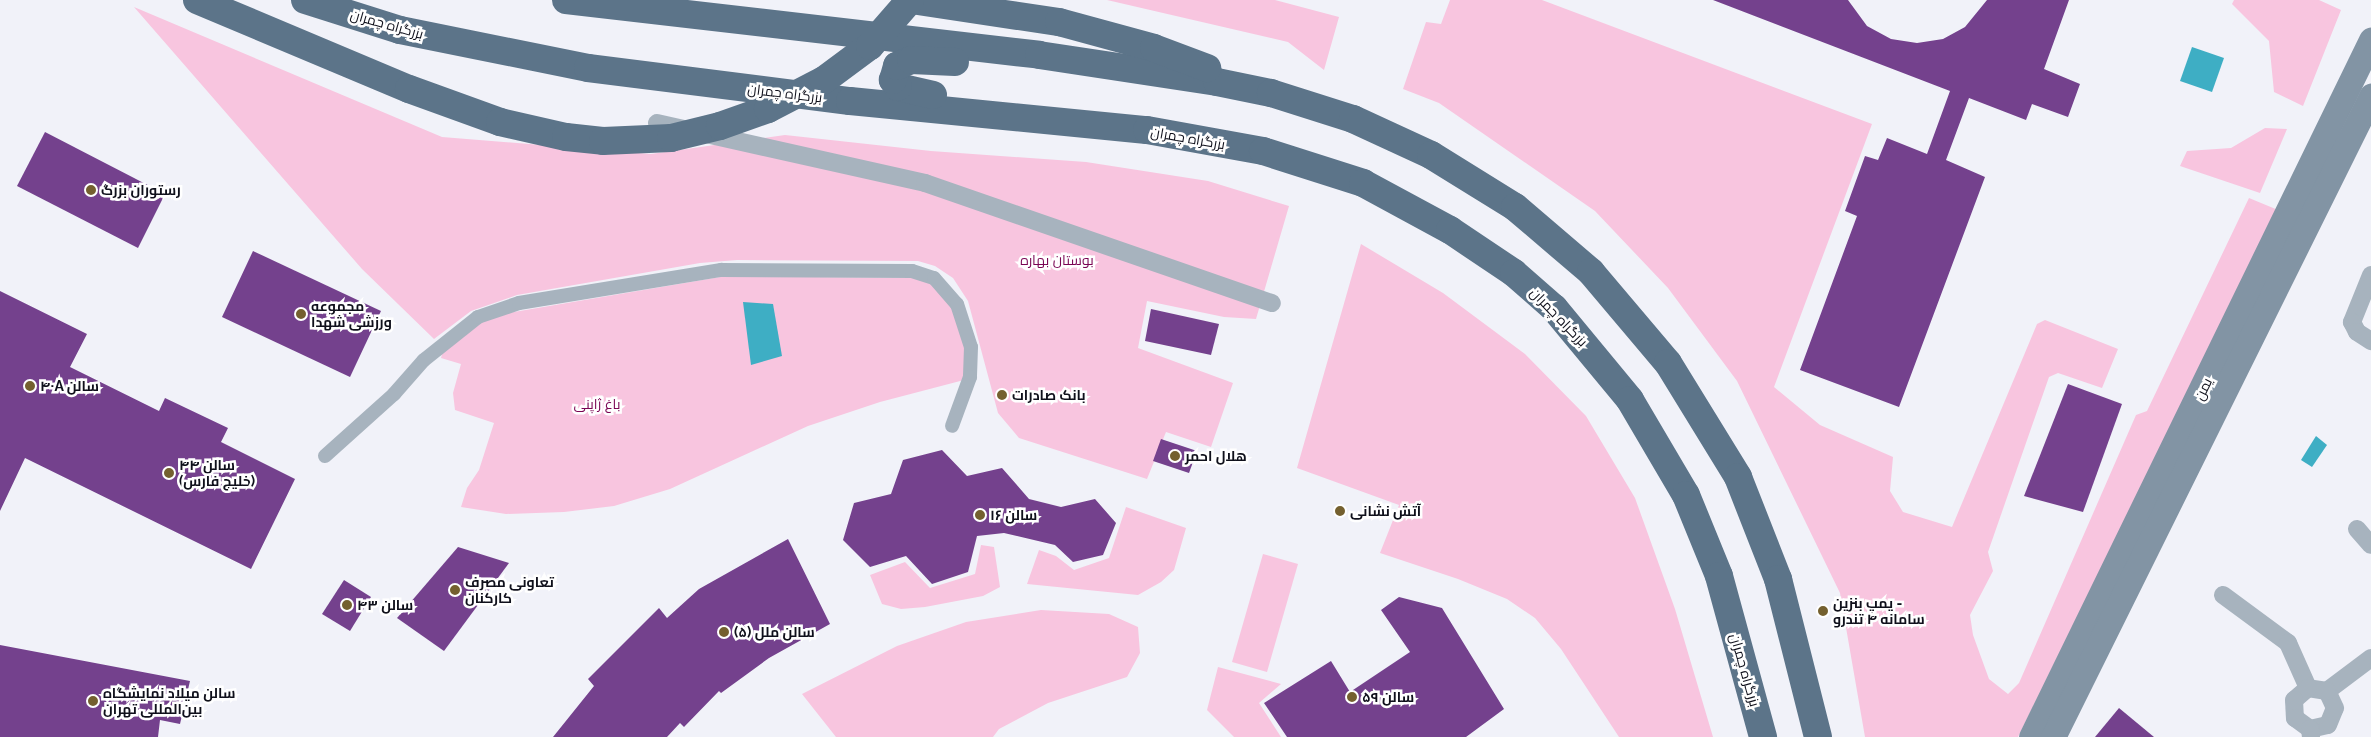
<!DOCTYPE html>
<meta charset="utf-8">
<style>
body{margin:0}
#map{position:relative;width:2371px;height:737px;overflow:hidden;background:#f1f2f9;font-family:Raleway,Cairo,sans-serif}
div>[style]{position:absolute}
.green>*{inset:0;background:#f8c5df}
.water>*{inset:0;background:#3eaec4}
.building>*{inset:0;background:#74418d}
.pedestrian>*{height:14px;margin:-7px;padding:0 7px;transform-origin:7px;border-radius:7px;background:#a7b3be}
.minor>*{height:18px;margin:-9px;padding:0 9px;transform-origin:9px;border-radius:9px;background:#a7b3be}
.secondary>*{height:25px;margin:-12.5px;padding:0 12.5px;transform-origin:12.5px;border-radius:12.5px;background:#8294a4}
.trunk>*{height:28px;margin:-14px;padding:0 14px;transform-origin:14px;border-radius:14px;background:#5c7489}
.trunk-bridge>*{height:28px;margin:-14px;padding:0 14px;transform-origin:14px;border-radius:14px;background:#5c7489}
.dots>*{width:14px;height:14px;translate:-50% -50%;box-sizing:border-box;border:2px solid #fff;border-radius:50%}
span{translate:-50% -50%;white-space:nowrap;text-align:center;line-height:1.15;-webkit-text-stroke:5px #fff;paint-order:stroke}
.street-label{font-size:14px;color:#0f101b}
.poi-label{font-size:14px;color:#0f101b;font-weight:700}
.left{translate:0 -50%;text-align:left}
.park-label{font-size:14px;color:#790453}
</style>
<div id="map">
<div class="green">
<div style="clip-path:polygon(1107px 0,1275px 0,1339px 17px,1324px 70px,1288px 42px)"></div>
<div style="clip-path:polygon(1450px 0,1542px 0,1872px 124px,1774px 387px,1820px 425px,1893px 457px,1890px 491px,1903px 512px,1952px 527px,2037px 324px,2045px 320px,2118px 349px,2102px 388px,2058px 373px,2049px 377px,1988px 552px,1993px 571px,1970px 615px,1973px 635px,1989px 679px,2008px 694px,2019px 683px,2136px 415px,2147px 411px,2249px 198px,2278px 210px,2018px 737px,1865px 737px,1840px 593px,1737px 381px,1668px 288px,1595px 211px,1439px 103px,1403px 89px,1426px 22px,1441px 24px)"></div>
<div style="clip-path:polygon(2234px 0,2319px 0,2341px 10px,2303px 106px,2274px 92px,2269px 41px,2232px 4px)"></div>
<div style="clip-path:polygon(134px 7px,442px 137px,651px 154px,785px 135px,931px 151px,1086px 162px,1208px 181px,1289px 206px,1256px 319px,1224px 317px,1147px 301px,1138px 348px,1233px 383px,1211px 447px,1166px 432px,1147px 479px,1019px 438px,998px 413px,968px 301px,953px 278px,935px 266px,918px 261px,737px 260px,700px 263px,517px 295px,471px 311px,434px 339px,362px 269px)"></div>
<div style="clip-path:polygon(2265px 128px,2287px 129px,2260px 193px,2180px 166px,2187px 151px,2231px 148px)"></div>
<div style="clip-path:polygon(1361px 244px,1443px 293px,1525px 354px,1586px 416px,1635px 498px,1675px 609px,1713px 737px,1619px 737px,1561px 649px,1535px 618px,1507px 599px,1458px 579px,1380px 553px,1399px 505px,1297px 468px)"></div>
<div style="clip-path:polygon(726px 276px,916px 278px,932px 281px,947px 296px,966px 342px,964px 380px,880px 402px,808px 426px,670px 489px,614px 506px,564px 512px,506px 514px,461px 507px,467px 488px,479px 470px,494px 423px,455px 410px,453px 393px,461px 364px,441px 358px,447px 337px,491px 316px)"></div>
<div style="clip-path:polygon(1126px 507px,1186px 528px,1174px 570px,1161px 582px,1138px 595px,1027px 584px,1039px 550px,1056px 556px,1074px 570px,1109px 558px)"></div>
<div style="clip-path:polygon(981px 545px,994px 547px,1000px 587px,983px 596px,925px 607px,901px 609px,882px 604px,870px 575px,905px 562px,930px 588px,975px 574px)"></div>
<div style="clip-path:polygon(1263px 554px,1298px 564px,1267px 672px,1232px 662px)"></div>
<div style="clip-path:polygon(1041px 610px,1109px 614px,1138px 627px,1140px 653px,1127px 677px,1048px 703px,999px 729px,993px 737px,836px 737px,802px 694px,897px 646px,966px 622px)"></div>
<div style="clip-path:polygon(1218px 667px,1281px 684px,1259px 703px,1281px 737px,1234px 737px,1207px 710px)"></div>
</div>
<div class="water">
<div style="clip-path:polygon(2192px 47px,2224px 58px,2212px 92px,2180px 81px)"></div>
<div style="clip-path:polygon(743px 302px,773px 304px,782px 356px,751px 365px)"></div>
<div style="clip-path:polygon(2316px 436px,2327px 445px,2312px 467px,2301px 460px)"></div>
</div>
<div class="building">
<div style="clip-path:polygon(1713px 0,1848px 0,1867px 26px,1891px 39px,1917px 43px,1943px 39px,1965px 27px,1987px 0,2069px 0,2044px 69px,2080px 84px,2068px 117px,2032px 104px,2026px 120px,1969px 98px,1946px 160px,1985px 177px,1899px 407px,1800px 370px,1857px 216px,1845px 211px,1865px 156px,1878px 160px,1887px 138px,1927px 154px,1950px 91px)"></div>
<div style="clip-path:polygon(45px 132px,165px 194px,138px 248px,17px 186px)"></div>
<div style="clip-path:polygon(253px 251px,381px 311px,350px 377px,222px 317px)"></div>
<div style="clip-path:polygon(0 291px,87px 334px,70px 367px,159px 411px,165px 398px,228px 428px,221px 442px,295px 479px,251px 569px,25px 458px,0 511px)"></div>
<div style="clip-path:polygon(1151px 309px,1219px 324px,1211px 355px,1145px 341px)"></div>
<div style="clip-path:polygon(2068px 384px,2122px 404px,2083px 512px,2024px 496px)"></div>
<div style="clip-path:polygon(1161px 439px,1197px 451px,1189px 473px,1153px 461px)"></div>
<div style="clip-path:polygon(942px 450px,967px 476px,1002px 468px,1029px 499px,1061px 507px,1095px 499px,1116px 523px,1103px 555px,1073px 562px,1055px 545px,1004px 533px,977px 536px,968px 572px,932px 584px,906px 556px,870px 567px,843px 540px,854px 503px,891px 494px,903px 460px)"></div>
<div style="clip-path:polygon(788px 539px,830px 624px,769px 658px,721px 693px,719px 691px,684px 727px,680px 723px,667px 737px,553px 737px,594px 686px,588px 679px,659px 608px,667px 618px,699px 589px)"></div>
<div style="clip-path:polygon(458px 547px,509px 563px,444px 651px,397px 618px)"></div>
<div style="clip-path:polygon(344px 580px,371px 597px,350px 631px,322px 614px)"></div>
<div style="clip-path:polygon(1399px 597px,1442px 608px,1504px 709px,1466px 737px,1287px 737px,1264px 703px,1331px 661px,1350px 692px,1410px 652px,1381px 610px)"></div>
<div style="clip-path:polygon(0 645px,190px 681px,180px 724px,160px 720px,158px 737px,0 737px)"></div>
<div style="clip-path:polygon(2119px 708px,2154px 737px,2095px 737px)"></div>
</div>
<div class="pedestrian">
<div style="left:325px;top:456px;width:93px;rotate:-41.9deg"></div>
<div style="left:394px;top:394px;width:45px;rotate:-48.6deg"></div>
<div style="left:424px;top:360px;width:69px;rotate:-38.5deg"></div>
<div style="left:478px;top:317px;width:43px;rotate:-18.9deg"></div>
<div style="left:519px;top:303px;width:205px;rotate:-9.3deg"></div>
<div style="left:721px;top:270px;width:191px;rotate:0.3deg"></div>
<div style="left:912px;top:271px;width:23px;rotate:18deg"></div>
<div style="left:934px;top:278px;width:35px;rotate:49deg"></div>
<div style="left:957px;top:304px;width:45px;rotate:72deg"></div>
<div style="left:971px;top:347px;width:30px;rotate:92deg"></div>
<div style="left:970px;top:377px;width:52px;rotate:110.2deg"></div>
</div>
<div class="minor">
<div style="left:657px;top:123px;width:275px;rotate:12.6deg"></div>
<div style="left:925px;top:183px;width:367px;rotate:19.1deg"></div>
<div style="left:2371px;top:275px;width:51px;rotate:112deg"></div>
<div style="left:2352px;top:322px;width:11px;rotate:63deg"></div>
<div style="left:2357px;top:332px;width:17px;rotate:33deg"></div>
<div style="left:2357px;top:529px;width:21px;rotate:49deg"></div>
<div style="left:2223px;top:595px;width:81px;rotate:36.4deg"></div>
<div style="left:2288px;top:643px;width:49px;rotate:66deg"></div>
<div style="left:2327px;top:691px;width:55px;rotate:-36.9deg"></div>
<div style="left:2310px;top:729px;width:18px;rotate:-13deg"></div>
<div style="left:2328px;top:725px;width:18px;rotate:-68deg"></div>
<div style="left:2335px;top:708px;width:19px;rotate:-115deg"></div>
<div style="left:2327px;top:691px;width:19px;rotate:-171deg"></div>
<div style="left:2308px;top:688px;width:18px;rotate:139deg"></div>
<div style="left:2294px;top:700px;width:18px;rotate:87deg"></div>
<div style="left:2295px;top:718px;width:19px;rotate:36deg"></div>
<div style="left:2310px;top:729px;width:8px;rotate:83deg"></div>
</div>
<div class="secondary">
<div style="left:2031px;top:737px;width:776px;rotate:-64deg"></div>
<div style="left:2053px;top:737px;width:716px;rotate:-63.61deg"></div>
</div>
<div class="trunk">
<div style="left:197px;top:0;width:230px;rotate:22.8deg"></div>
<div style="left:305px;top:0;width:100px;rotate:17.5deg"></div>
<div style="left:400px;top:30px;width:192px;rotate:11.4deg"></div>
<div style="left:588px;top:68px;width:264px;rotate:7.2deg"></div>
<div style="left:850px;top:101px;width:298px;rotate:5.6deg"></div>
<div style="left:1147px;top:130px;width:118px;rotate:10.3deg"></div>
<div style="left:1263px;top:151px;width:105px;rotate:17.7deg"></div>
<div style="left:1363px;top:183px;width:99px;rotate:28.4deg"></div>
<div style="left:1450px;top:230px;width:77px;rotate:33.9deg"></div>
<div style="left:1514px;top:273px;width:53px;rotate:41.2deg"></div>
<div style="left:1554px;top:308px;width:119px;rotate:50.4deg"></div>
<div style="left:1630px;top:400px;width:110px;rotate:59.5deg"></div>
<div style="left:1686px;top:495px;width:87px;rotate:67.8deg"></div>
<div style="left:1719px;top:576px;width:167px;rotate:74.7deg"></div>
<div style="left:566px;top:0;width:476px;rotate:6.6deg"></div>
<div style="left:1039px;top:55px;width:180px;rotate:8.6deg"></div>
<div style="left:1217px;top:82px;width:55px;rotate:11.5deg"></div>
<div style="left:1271px;top:93px;width:86px;rotate:17.6deg"></div>
<div style="left:1353px;top:119px;width:86px;rotate:24.8deg"></div>
<div style="left:1431px;top:155px;width:99px;rotate:31.8deg"></div>
<div style="left:1515px;top:207px;width:100px;rotate:40.5deg"></div>
<div style="left:1591px;top:272px;width:119px;rotate:49.8deg"></div>
<div style="left:1668px;top:363px;width:134px;rotate:58.4deg"></div>
<div style="left:1738px;top:477px;width:110px;rotate:68.6deg"></div>
<div style="left:1778px;top:579px;width:163px;rotate:75.8deg"></div>
<div style="left:911px;top:0;width:150px;rotate:8.5deg"></div>
<div style="left:1059px;top:22px;width:98px;rotate:15.3deg"></div>
<div style="left:1154px;top:48px;width:57px;rotate:20.7deg"></div>
<div style="left:933px;top:95px;width:36px;rotate:-167deg"></div>
<div style="left:898px;top:87px;width:9px;rotate:-126deg"></div>
<div style="left:893px;top:80px;width:15px;rotate:-74deg"></div>
<div style="left:897px;top:66px;width:15px;rotate:-23deg"></div>
<div style="left:911px;top:60px;width:44px;rotate:2.6deg"></div>
</div>
<div class="trunk-bridge">
<div style="left:409px;top:89px;width:97px;rotate:19.9deg"></div>
<div style="left:500px;top:122px;width:68px;rotate:12.8deg"></div>
<div style="left:566px;top:137px;width:37px;rotate:6deg"></div>
<div style="left:603px;top:141px;width:68px;rotate:-2.5deg"></div>
<div style="left:671px;top:138px;width:50px;rotate:-13.8deg"></div>
<div style="left:720px;top:126px;width:51px;rotate:-19.5deg"></div>
<div style="left:768px;top:109px;width:63px;rotate:-27.4deg"></div>
<div style="left:824px;top:80px;width:57px;rotate:-36.5deg"></div>
<div style="left:870px;top:46px;width:61px;rotate:-49deg"></div>
</div>
<div class="dots">
<div style="left:91px;top:190px;background:#74602f"></div>
<div style="left:301px;top:314px;background:#74602f"></div>
<div style="left:30px;top:386px;background:#74602f"></div>
<div style="left:1002px;top:395px;background:#74602f"></div>
<div style="left:1175px;top:456px;background:#74602f"></div>
<div style="left:169px;top:473px;background:#74602f"></div>
<div style="left:1340px;top:511px;background:#74602f"></div>
<div style="left:980px;top:515px;background:#74602f"></div>
<div style="left:455px;top:590px;background:#74602f"></div>
<div style="left:347px;top:605px;background:#74602f"></div>
<div style="left:1823px;top:611px;background:#74602f"></div>
<div style="left:724px;top:632px;background:#74602f"></div>
<div style="left:1352px;top:697px;background:#74602f"></div>
<div style="left:93px;top:701px;background:#74602f"></div>
</div>
<div class="street-label">
<span style="left:387px;top:24px;rotate:16deg">بزرگراه چمران</span>
<span style="left:785px;top:93px;rotate:7deg">بزرگراه چمران</span>
<span style="left:1188px;top:138px;rotate:10deg">بزرگراه چمران</span>
<span style="left:1559px;top:317px;rotate:46deg">بزرگراه چمران</span>
<span style="left:2203px;top:389px;rotate:-64deg">یمن</span>
<span style="left:1745px;top:670px;rotate:74deg">بزرگراه چمران</span>
</div>
<div class="poi-label">
<span class="left" style="left:101px;top:190px">رستوران بزرگ</span>
<span class="left" style="left:311px;top:314px">مجموعه<br>ورزشی شهدا</span>
<span class="left" style="left:40px;top:386px">۴۰A سالن</span>
<span class="left" style="left:1012px;top:395px">بانک صادرات</span>
<span class="left" style="left:1185px;top:456px">هلال احمر</span>
<span class="left" style="left:179px;top:473px">سالن ۴۴<br>(خلیج فارس)</span>
<span class="left" style="left:1350px;top:511px">آتش نشانی</span>
<span class="left" style="left:990px;top:515px">سالن ۱۶</span>
<span class="left" style="left:465px;top:590px">تعاونی مصرف<br>کارکنان</span>
<span class="left" style="left:1833px;top:611px">پمپ بنزین -<br>سامانه ۴ تندرو</span>
<span class="left" style="left:357px;top:605px">سالن ۴۳</span>
<span class="left" style="left:734px;top:632px">(۵) سالن ملل</span>
<span class="left" style="left:103px;top:701px">سالن میلاد نمایشگاه<br>بین‌المللی تهران</span>
<span class="left" style="left:1362px;top:697px">سالن ۵۹</span>
</div>
<div class="park-label">
<span style="left:1057px;top:260px">بوستان بهاره</span>
<span style="left:597px;top:404px">باغ ژاپنی</span>
</div>
</div>
